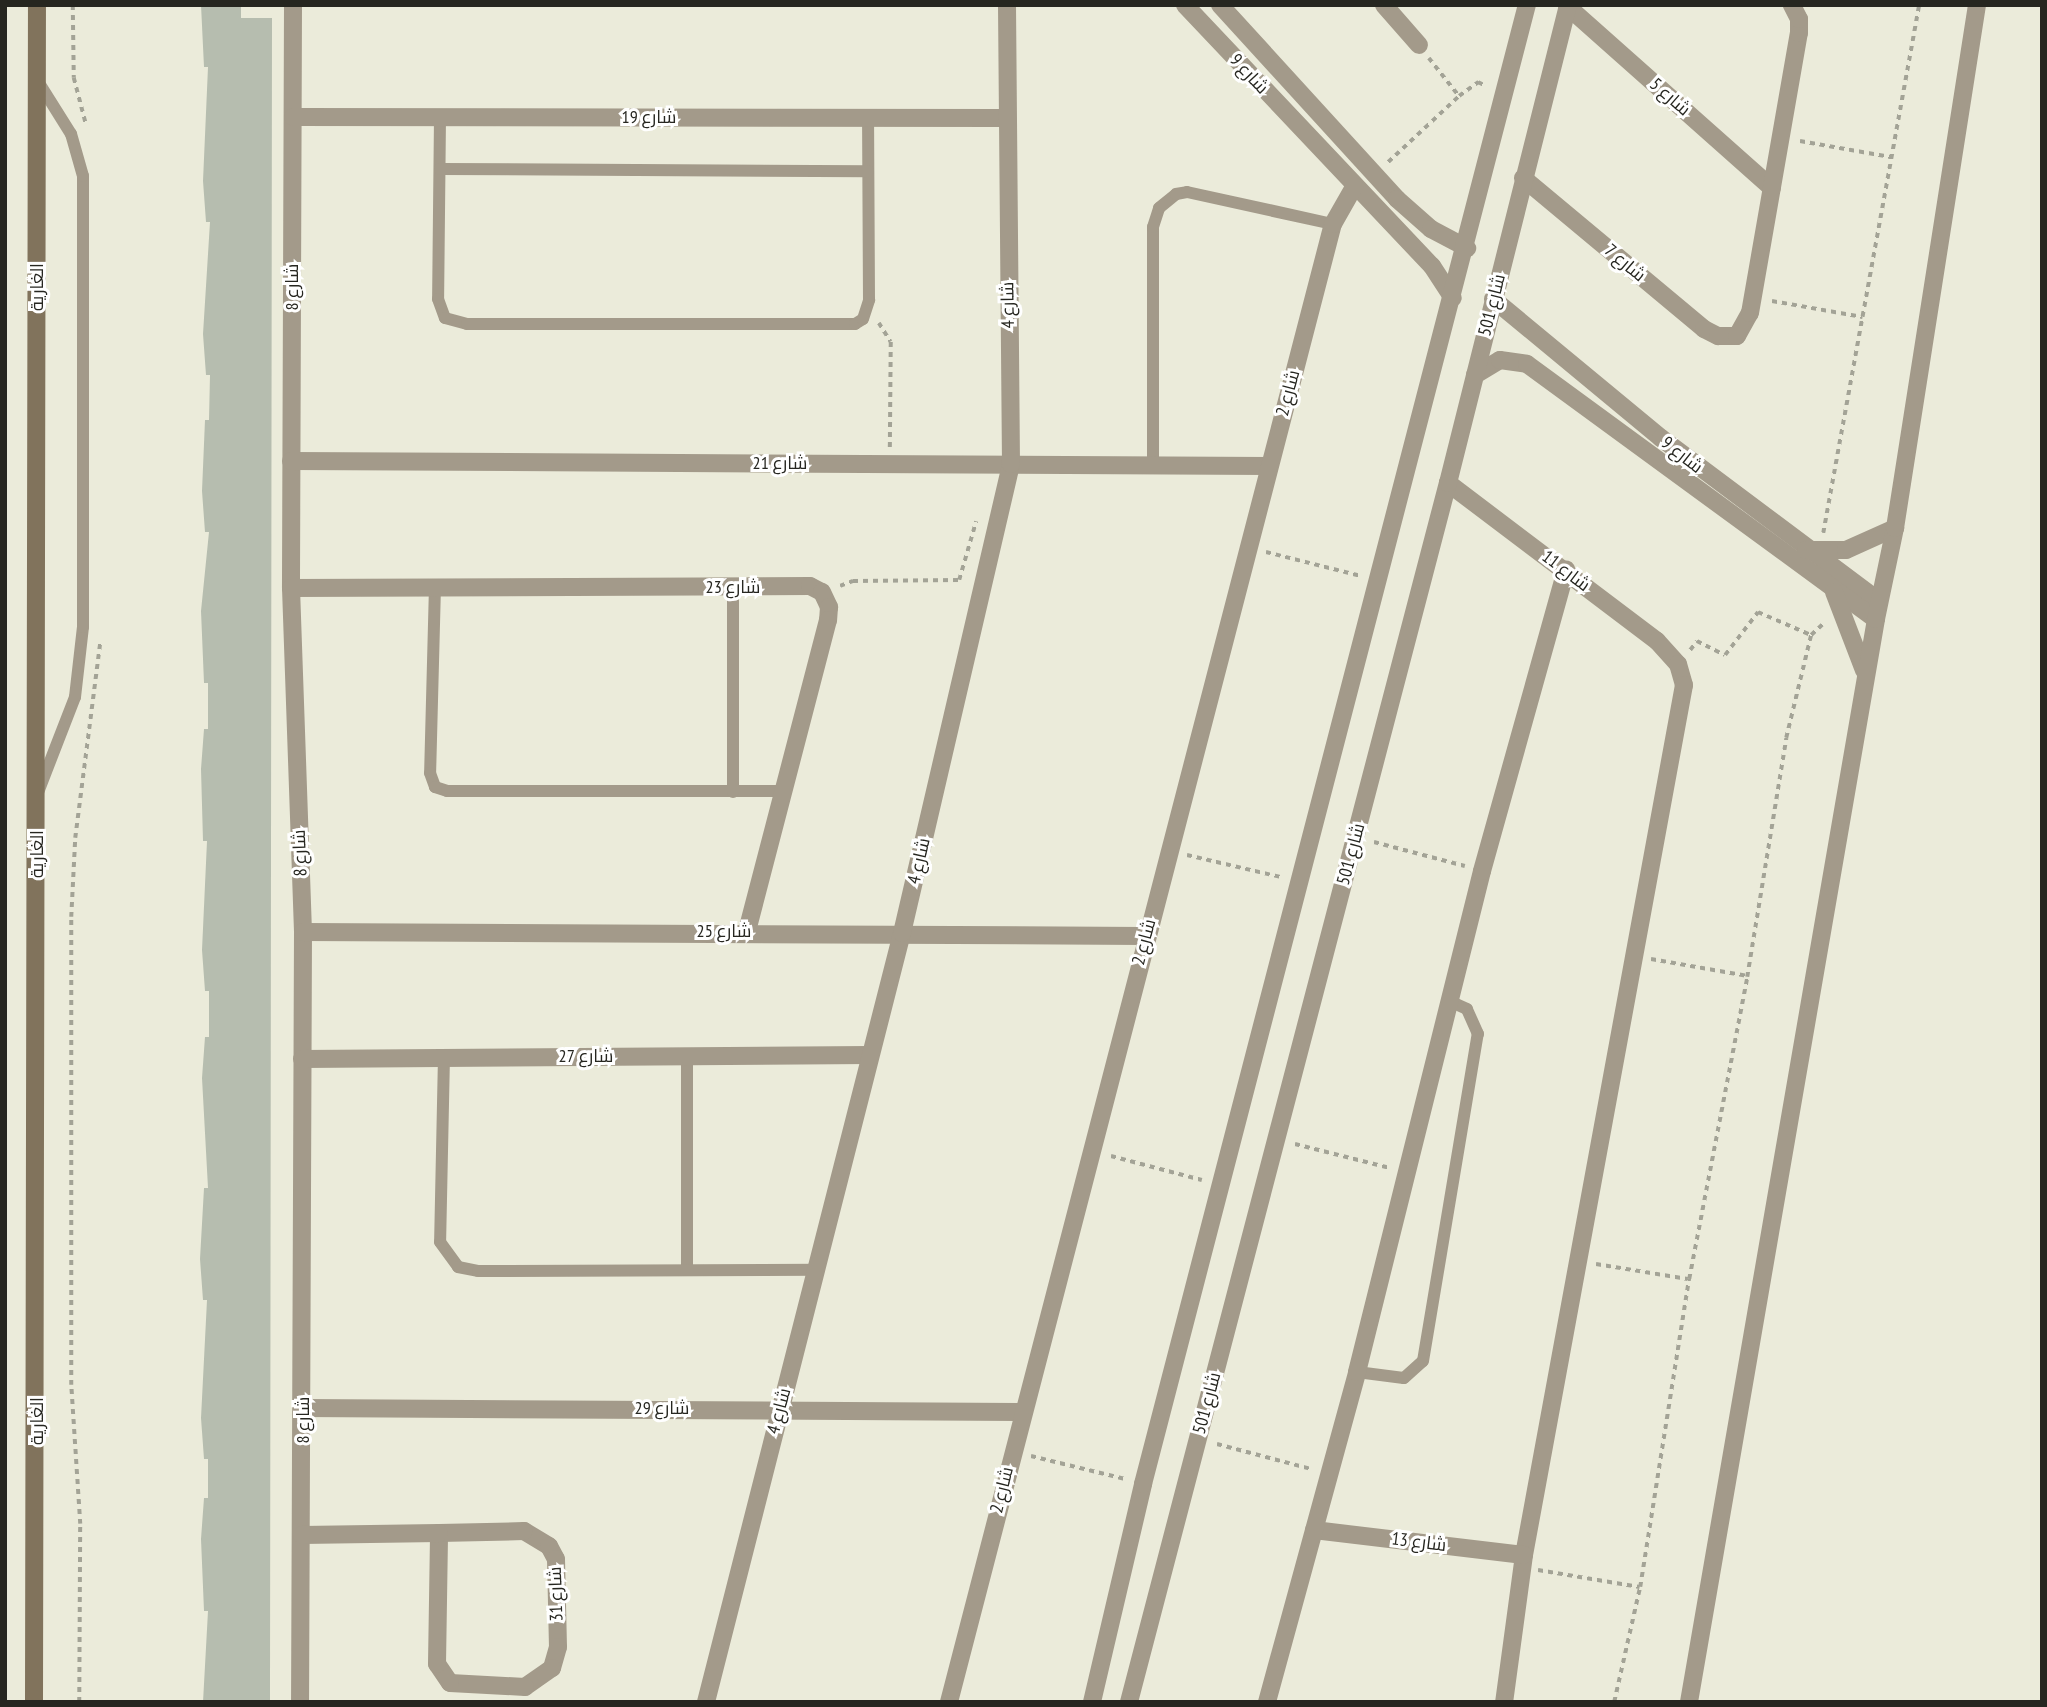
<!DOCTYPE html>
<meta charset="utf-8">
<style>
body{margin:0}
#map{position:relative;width:2047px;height:1707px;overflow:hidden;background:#ebebda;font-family:"PT Sans Narrow",Cairo,sans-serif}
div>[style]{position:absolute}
.building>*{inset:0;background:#b6bdaf}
.path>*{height:3.5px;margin-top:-1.75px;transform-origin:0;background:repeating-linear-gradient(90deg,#a3a396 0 5px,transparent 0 10px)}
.service>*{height:12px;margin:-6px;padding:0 6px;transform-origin:6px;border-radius:6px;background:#a39a8a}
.minor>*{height:18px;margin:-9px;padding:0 9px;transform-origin:9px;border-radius:9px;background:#a39a8a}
.tertiary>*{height:18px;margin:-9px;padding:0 9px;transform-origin:9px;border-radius:9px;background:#a39a8a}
.secondary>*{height:18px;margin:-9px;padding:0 9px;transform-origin:9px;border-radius:9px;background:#81735c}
span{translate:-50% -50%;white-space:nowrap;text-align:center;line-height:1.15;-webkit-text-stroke:6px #fff;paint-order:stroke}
.street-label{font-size:18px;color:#262620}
.frame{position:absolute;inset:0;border:7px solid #262620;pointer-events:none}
</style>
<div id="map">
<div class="building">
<div style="clip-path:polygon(201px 5px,241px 5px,241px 18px,272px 18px,270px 1702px,203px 1702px,208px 1611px,204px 1611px,201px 1539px,204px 1498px,208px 1498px,208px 1459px,204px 1459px,201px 1418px,207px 1300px,203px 1300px,200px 1259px,204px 1188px,208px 1188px,202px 1078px,205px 1037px,209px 1037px,209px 991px,205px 991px,202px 950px,207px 841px,203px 841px,201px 769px,204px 729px,208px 729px,208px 683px,204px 683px,201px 611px,209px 532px,205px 532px,202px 491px,205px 420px,209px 420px,210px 375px,206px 375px,203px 334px,210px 222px,206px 222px,203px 181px,208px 67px,204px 67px)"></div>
</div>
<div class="path">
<div style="left:73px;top:5px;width:73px;rotate:89.2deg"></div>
<div style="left:74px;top:78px;width:48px;rotate:75.4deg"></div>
<div style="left:1429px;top:58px;width:48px;rotate:51.7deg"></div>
<div style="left:1459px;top:96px;width:24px;rotate:-36deg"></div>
<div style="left:1478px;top:82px;width:9px;rotate:27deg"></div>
<div style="left:1800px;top:141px;width:92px;rotate:10deg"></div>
<div style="left:1388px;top:162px;width:97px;rotate:-42.9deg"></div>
<div style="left:1772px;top:301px;width:92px;rotate:10deg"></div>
<div style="left:879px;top:323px;width:22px;rotate:58deg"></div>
<div style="left:891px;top:342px;width:106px;rotate:90.5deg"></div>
<div style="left:1823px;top:533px;width:537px;rotate:-79.7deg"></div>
<div style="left:1266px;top:552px;width:98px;rotate:14.2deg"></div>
<div style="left:840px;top:586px;width:14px;rotate:-21deg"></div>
<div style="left:853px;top:581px;width:106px;rotate:-0.5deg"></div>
<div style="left:959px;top:580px;width:61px;rotate:-73.9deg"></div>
<div style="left:1690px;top:650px;width:11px;rotate:-52deg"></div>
<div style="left:1697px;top:641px;width:31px;rotate:27deg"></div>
<div style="left:1725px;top:655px;width:54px;rotate:-52.5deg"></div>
<div style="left:1758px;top:612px;width:58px;rotate:23.5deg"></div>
<div style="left:1374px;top:842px;width:94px;rotate:14.8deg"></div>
<div style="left:1187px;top:855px;width:97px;rotate:13.2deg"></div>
<div style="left:1651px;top:959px;width:97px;rotate:10deg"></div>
<div style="left:1295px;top:1144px;width:98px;rotate:14.2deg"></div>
<div style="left:1111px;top:1156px;width:94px;rotate:14.8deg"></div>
<div style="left:1596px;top:1264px;width:93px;rotate:9.3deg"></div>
<div style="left:1217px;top:1444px;width:97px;rotate:14.9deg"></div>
<div style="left:1031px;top:1456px;width:97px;rotate:13.7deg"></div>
<div style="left:1538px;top:1570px;width:103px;rotate:9.5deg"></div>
<div style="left:79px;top:1702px;width:178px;rotate:-89.7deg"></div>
<div style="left:80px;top:1524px;width:139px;rotate:-93.7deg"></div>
<div style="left:71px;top:1385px;width:468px;rotate:-90deg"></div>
<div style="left:71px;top:917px;width:79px;rotate:-87.1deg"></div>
<div style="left:75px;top:838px;width:196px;rotate:-82.7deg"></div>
<div style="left:1614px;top:1702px;width:118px;rotate:-77.3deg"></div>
<div style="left:1640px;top:1587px;width:312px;rotate:-81deg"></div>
<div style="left:1689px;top:1279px;width:308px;rotate:-79.1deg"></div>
<div style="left:1747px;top:977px;width:242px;rotate:-80.7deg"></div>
<div style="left:1786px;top:738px;width:106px;rotate:-76.4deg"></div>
<div style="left:1811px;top:635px;width:19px;rotate:-43deg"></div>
</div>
<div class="service">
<div style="left:440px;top:117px;width:182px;rotate:90.6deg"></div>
<div style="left:438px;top:299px;width:20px;rotate:70deg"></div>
<div style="left:445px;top:318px;width:23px;rotate:15deg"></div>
<div style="left:467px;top:324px;width:388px"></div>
<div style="left:855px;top:324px;width:9px;rotate:-32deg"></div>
<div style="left:863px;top:319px;width:20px;rotate:-72deg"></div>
<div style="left:869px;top:300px;width:182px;rotate:-90.3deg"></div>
<div style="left:440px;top:169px;width:428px;rotate:0.3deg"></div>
<div style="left:1153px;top:466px;width:239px;rotate:-90deg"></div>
<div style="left:1153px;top:227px;width:20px;rotate:-72deg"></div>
<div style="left:1159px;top:208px;width:22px;rotate:-39deg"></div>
<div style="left:1176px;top:194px;width:11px;rotate:-10deg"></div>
<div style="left:1187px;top:192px;width:149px;rotate:12.4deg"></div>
<div style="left:435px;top:586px;width:187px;rotate:91.5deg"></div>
<div style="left:430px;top:773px;width:15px;rotate:70deg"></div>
<div style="left:435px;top:787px;width:13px;rotate:18deg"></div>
<div style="left:447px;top:791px;width:336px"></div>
<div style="left:733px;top:587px;width:205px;rotate:90deg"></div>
<div style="left:37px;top:795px;width:105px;rotate:-68.8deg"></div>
<div style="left:75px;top:697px;width:70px;rotate:-83.5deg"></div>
<div style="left:83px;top:627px;width:451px;rotate:-90deg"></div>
<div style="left:83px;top:176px;width:44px;rotate:-105.9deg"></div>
<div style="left:71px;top:134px;width:60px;rotate:-122.1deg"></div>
<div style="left:687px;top:1055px;width:215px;rotate:90deg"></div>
<div style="left:444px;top:1056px;width:186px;rotate:91.2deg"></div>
<div style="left:440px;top:1242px;width:31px;rotate:54deg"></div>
<div style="left:458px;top:1267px;width:20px;rotate:11deg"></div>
<div style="left:478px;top:1271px;width:340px;rotate:-0.2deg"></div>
<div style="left:1357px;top:1372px;width:47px;rotate:7.3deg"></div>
<div style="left:1404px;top:1378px;width:25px;rotate:-42deg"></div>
<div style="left:1423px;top:1361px;width:332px;rotate:-80.5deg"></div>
<div style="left:1478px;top:1034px;width:27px;rotate:-114deg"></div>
<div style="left:1467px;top:1009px;width:17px;rotate:-156deg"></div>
</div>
<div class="minor">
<div style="left:293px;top:5px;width:583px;rotate:90.2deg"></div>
<div style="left:291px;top:588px;width:344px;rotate:88deg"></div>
<div style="left:303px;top:932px;width:770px;rotate:90.22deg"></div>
<div style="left:1185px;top:5px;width:359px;rotate:46.6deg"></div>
<div style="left:1432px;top:266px;width:38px;rotate:57deg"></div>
<div style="left:1220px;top:5px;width:263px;rotate:47.6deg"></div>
<div style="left:1397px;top:199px;width:45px;rotate:41.4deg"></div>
<div style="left:1431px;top:229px;width:41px;rotate:27.8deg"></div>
<div style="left:1384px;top:5px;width:53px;rotate:48.8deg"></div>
<div style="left:1567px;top:6px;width:274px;rotate:41.6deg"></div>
<div style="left:293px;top:117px;width:713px;rotate:0.08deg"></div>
<div style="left:1523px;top:178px;width:236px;rotate:39.8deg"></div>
<div style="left:1704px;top:329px;width:16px;rotate:27deg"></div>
<div style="left:1718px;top:336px;width:19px"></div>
<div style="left:1737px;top:336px;width:26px;rotate:-61deg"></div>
<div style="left:1750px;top:313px;width:284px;rotate:-80.1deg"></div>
<div style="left:1799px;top:33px;width:14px;rotate:-90deg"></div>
<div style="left:1799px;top:19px;width:16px;rotate:-117deg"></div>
<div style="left:1493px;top:299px;width:218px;rotate:39.6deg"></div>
<div style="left:1661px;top:438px;width:272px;rotate:36.8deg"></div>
<div style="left:1475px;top:375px;width:29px;rotate:-31deg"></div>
<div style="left:1500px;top:360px;width:27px;rotate:8deg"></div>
<div style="left:1527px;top:364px;width:432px;rotate:36.2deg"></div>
<div style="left:291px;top:461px;width:978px;rotate:0.29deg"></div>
<div style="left:1448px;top:483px;width:262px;rotate:37.1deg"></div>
<div style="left:1657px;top:641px;width:31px;rotate:48deg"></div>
<div style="left:1678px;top:664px;width:22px;rotate:74deg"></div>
<div style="left:1684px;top:685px;width:885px;rotate:100.42deg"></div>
<div style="left:1524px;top:1555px;width:148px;rotate:97.7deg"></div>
<div style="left:1806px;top:550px;width:40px"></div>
<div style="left:1846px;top:550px;width:54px;rotate:-24.2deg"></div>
<div style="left:291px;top:588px;width:519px;rotate:-0.22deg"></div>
<div style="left:810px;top:586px;width:13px;rotate:27deg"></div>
<div style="left:822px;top:592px;width:17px;rotate:65deg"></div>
<div style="left:829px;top:607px;width:13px;rotate:94deg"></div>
<div style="left:828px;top:620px;width:321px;rotate:104.6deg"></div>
<div style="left:1834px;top:592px;width:84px;rotate:69deg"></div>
<div style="left:303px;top:932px;width:842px;rotate:0.27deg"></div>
<div style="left:302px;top:1059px;width:568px;rotate:-0.4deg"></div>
<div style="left:303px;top:1408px;width:718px;rotate:0.32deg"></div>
<div style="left:1314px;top:1530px;width:211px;rotate:6.8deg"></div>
<div style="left:524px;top:1531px;width:29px;rotate:31deg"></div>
<div style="left:549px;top:1546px;width:15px;rotate:62deg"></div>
<div style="left:556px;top:1559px;width:88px;rotate:88.7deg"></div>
<div style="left:558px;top:1647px;width:22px;rotate:106deg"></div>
<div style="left:552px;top:1668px;width:33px;rotate:145deg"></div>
<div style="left:525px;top:1687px;width:75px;rotate:-176.9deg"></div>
<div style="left:450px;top:1683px;width:23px;rotate:-124deg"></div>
<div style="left:437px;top:1664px;width:131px;rotate:-89.1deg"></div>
<div style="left:439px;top:1533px;width:85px;rotate:-1.3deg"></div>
<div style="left:302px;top:1535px;width:137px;rotate:-0.8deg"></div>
<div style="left:706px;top:1702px;width:794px;rotate:-75.7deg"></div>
<div style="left:902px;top:933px;width:481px;rotate:-76.9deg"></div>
<div style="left:1011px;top:464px;width:459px;rotate:-90.5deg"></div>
<div style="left:949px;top:1702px;width:1527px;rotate:-75.44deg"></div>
<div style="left:1333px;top:224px;width:43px;rotate:-60.4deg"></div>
<div style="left:1267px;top:1702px;width:342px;rotate:-74.7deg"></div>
<div style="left:1357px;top:1372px;width:516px;rotate:-75.99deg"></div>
<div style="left:1482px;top:871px;width:313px;rotate:-74.4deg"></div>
<div style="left:1689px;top:1702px;width:1099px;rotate:-80.2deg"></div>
<div style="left:1876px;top:619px;width:93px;rotate:-78.2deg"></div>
<div style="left:1895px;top:528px;width:529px;rotate:-81.09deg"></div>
</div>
<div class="tertiary">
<div style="left:1092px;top:1702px;width:224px;rotate:-76.8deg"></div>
<div style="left:1143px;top:1484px;width:1528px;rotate:-75.45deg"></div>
<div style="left:1129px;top:1702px;width:1260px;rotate:-75.34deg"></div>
<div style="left:1448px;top:483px;width:493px;rotate:-75.9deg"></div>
</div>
<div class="secondary">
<div style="left:34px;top:1702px;width:1697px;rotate:-89.9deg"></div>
</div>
<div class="street-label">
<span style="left:1249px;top:74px;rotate:47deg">شارع 9</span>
<span style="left:1670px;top:97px;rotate:41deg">شارع 5</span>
<span style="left:649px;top:117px">شارع 19</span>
<span style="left:1625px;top:263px;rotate:40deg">شارع 7</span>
<span style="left:37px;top:287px;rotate:-90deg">الغارية</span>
<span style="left:292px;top:287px;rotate:-90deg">شارع 8</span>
<span style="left:1008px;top:305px;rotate:-91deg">شارع 4</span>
<span style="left:1492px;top:305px;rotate:-76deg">شارع 501</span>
<span style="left:1288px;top:393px;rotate:-75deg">شارع 2</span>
<span style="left:1682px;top:455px;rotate:38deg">شارع 9</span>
<span style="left:780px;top:463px">شارع 21</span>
<span style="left:1566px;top:571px;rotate:37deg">شارع 11</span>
<span style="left:733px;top:587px">شارع 23</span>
<span style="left:300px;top:853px;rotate:-92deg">شارع 8</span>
<span style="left:37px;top:854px;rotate:-90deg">الغارية</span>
<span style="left:1351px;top:854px;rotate:-75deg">شارع 501</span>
<span style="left:919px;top:861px;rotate:-77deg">شارع 4</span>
<span style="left:724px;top:931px">شارع 25</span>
<span style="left:1144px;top:942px;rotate:-75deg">شارع 2</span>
<span style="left:586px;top:1056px">شارع 27</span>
<span style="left:1207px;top:1403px;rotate:-75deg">شارع 501</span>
<span style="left:662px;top:1408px">شارع 29</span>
<span style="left:779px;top:1411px;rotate:-75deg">شارع 4</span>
<span style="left:303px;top:1420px;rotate:-90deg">شارع 8</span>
<span style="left:37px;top:1421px;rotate:-90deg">الغارية</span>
<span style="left:1002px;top:1490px;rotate:-76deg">شارع 2</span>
<span style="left:1419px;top:1542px;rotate:7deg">شارع 13</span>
<span style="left:556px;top:1594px;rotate:-92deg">شارع 31</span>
</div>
<div class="frame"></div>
</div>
